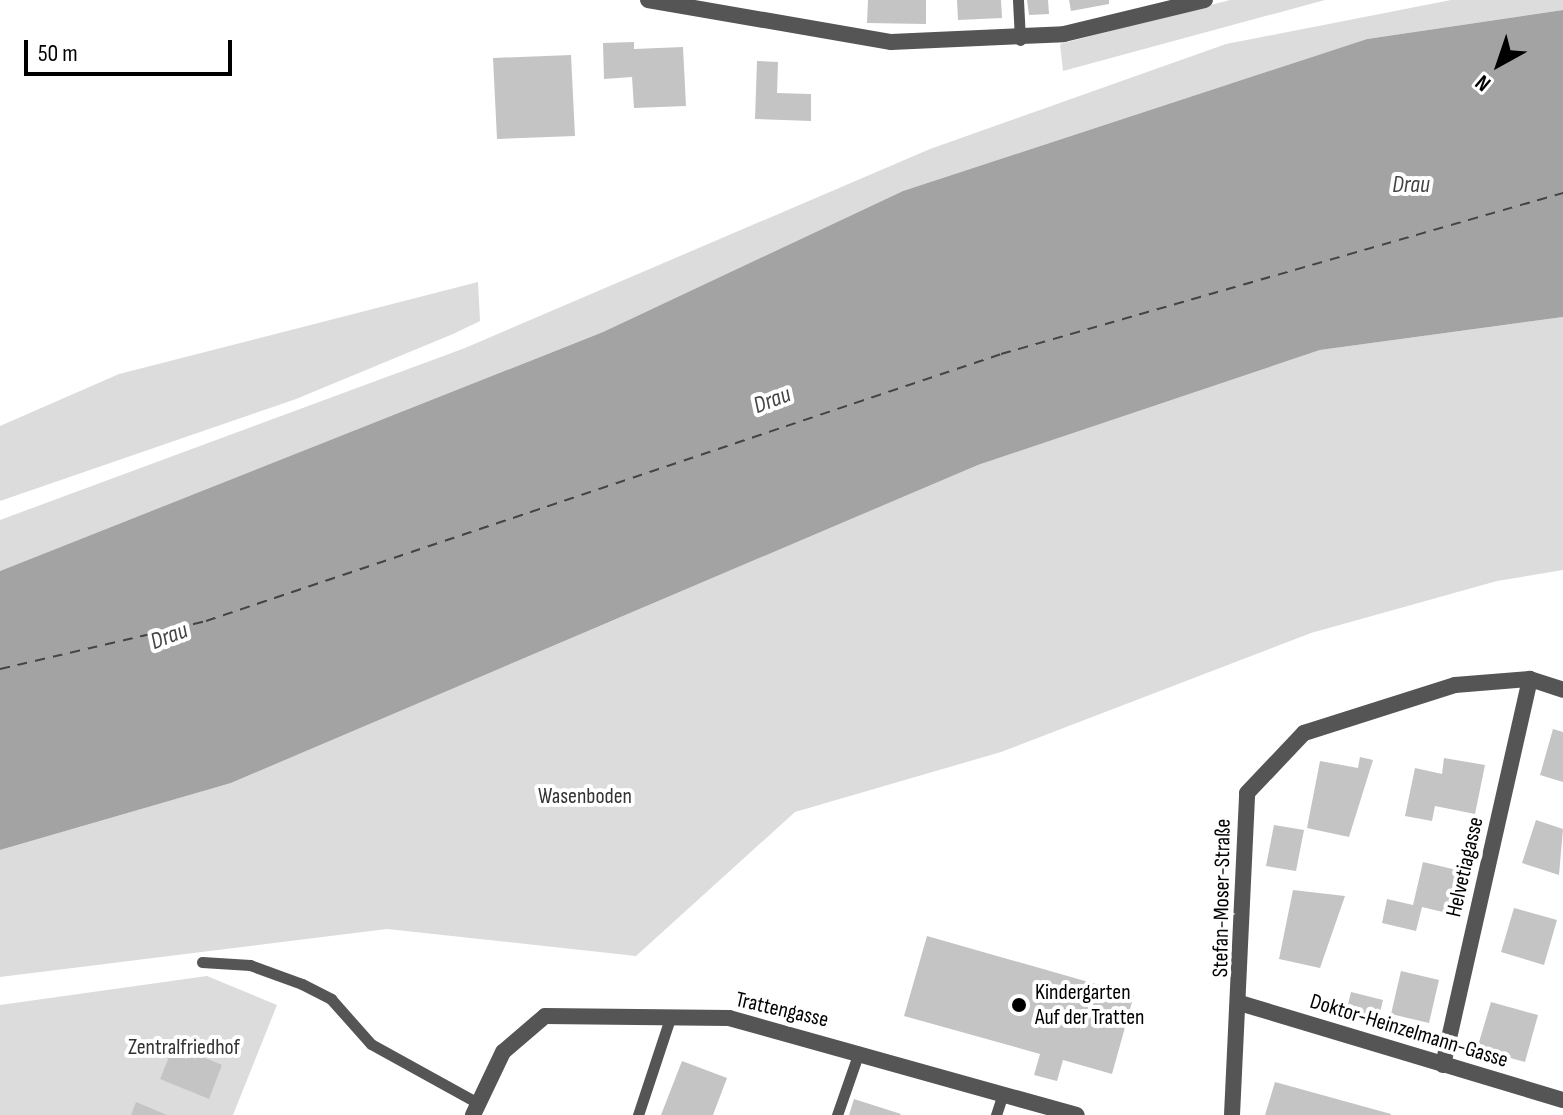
<!DOCTYPE html>
<meta charset="utf-8">
<style>
body{margin:0}
#map{position:relative;width:1563px;height:1115px;overflow:hidden;background:#fff;font-family:"Sofia Sans Condensed",sans-serif}
div>[style]{position:absolute}
.green>*{inset:0;background:#dcdcdc}
.water>*{inset:0;background:#a3a3a3}
.ferry>*{height:2px;margin-top:-1px;transform-origin:0;background:repeating-linear-gradient(90deg,#444 0 10px,transparent 0 18px)}
.building>*{inset:0;background:#c4c4c4}
.service>*{height:11px;margin:-5.5px;padding:0 5.5px;transform-origin:5.5px;border-radius:5.5px;background:#555}
.minor>*{height:16px;margin:-8px;padding:0 8px;transform-origin:8px;border-radius:8px;background:#555}
.dots>*{width:22px;height:22px;translate:-50% -50%;box-sizing:border-box;border:4px solid #fff;border-radius:50%}
span{translate:-50% -50%;white-space:nowrap;text-align:center;line-height:1.15;-webkit-text-stroke:8px #fff;paint-order:stroke}
.park-label{font-size:22px;color:#333}
.street-label{font-size:22px;color:#000}
.poi-label{font-size:22px;color:#000}
.left{translate:0 -50%;text-align:left}
.water-label{font-size:24px;color:#444;font-style:italic}
.north{position:absolute;left:1459px;top:24px;width:80px;height:80px;-webkit-text-stroke:6px #fff;paint-order:stroke;rotate:220deg;font-size:22px;font-weight:700;line-height:32px;text-align:center;color:#000}
.north::after{content:'';display:block;margin:auto;width:28px;height:36px;background:#000;clip-path:polygon(50% 0,100% 100%,50% 72%,0 100%)}
.scale{position:absolute;left:24px;top:40px;width:208px;height:36px;box-sizing:border-box;border:4px solid #000;border-top:0;padding-left:10px;font-size:24px;line-height:28px;white-space:nowrap;color:#000;-webkit-text-stroke:6px #fff;paint-order:stroke}
</style>
<div id="map">
<div class="green">
<div style="clip-path:polygon(1230px 0,1325px 0,1063px 71px,1060px 44px)"></div>
<div style="clip-path:polygon(1451px 0,1563px 0,1563px 10px,1367px 39px,903px 191px,603px 332px,0 571px,0 520px,465px 348px,930px 149px,1226px 44px)"></div>
<div style="clip-path:polygon(478px 282px,480px 321px,453px 334px,296px 399px,0 501px,0 426px,119px 374px)"></div>
<div style="clip-path:polygon(1563px 317px,1563px 570px,1497px 581px,1311px 633px,1001px 752px,795px 812px,636px 956px,387px 929px,0 977px,0 850px,231px 783px,978px 465px,1320px 350px)"></div>
<div style="clip-path:polygon(207px 976px,277px 1005px,233px 1115px,0 1115px,0 1005px)"></div>
</div>
<div class="water">
<div style="clip-path:polygon(1563px 10px,1563px 317px,1320px 350px,978px 465px,231px 783px,0 850px,0 571px,603px 332px,903px 191px,1367px 39px)"></div>
</div>
<div class="ferry">
<div style="left:0;top:669px;width:212px;rotate:-13.1deg"></div>
<div style="left:206px;top:621px;width:839px;rotate:-18.56deg"></div>
<div style="left:1001px;top:354px;width:585px;rotate:-15.99deg"></div>
</div>
<div class="building">
<div style="clip-path:polygon(868px 0,926px 0,926px 24px,867px 23px)"></div>
<div style="clip-path:polygon(957px 0,1001px 0,1002px 18px,958px 20px)"></div>
<div style="clip-path:polygon(1027px 0,1048px 0,1049px 14px,1029px 15px)"></div>
<div style="clip-path:polygon(1069px 0,1109px 0,1109px 4px,1071px 11px)"></div>
<div style="clip-path:polygon(634px 42px,634px 49px,683px 47px,686px 106px,634px 108px,632px 77px,604px 79px,603px 43px)"></div>
<div style="clip-path:polygon(571px 55px,575px 136px,497px 139px,493px 58px)"></div>
<div style="clip-path:polygon(757px 61px,778px 62px,777px 93px,811px 94px,811px 121px,755px 119px)"></div>
<div style="clip-path:polygon(1553px 729px,1563px 732px,1563px 782px,1540px 775px)"></div>
<div style="clip-path:polygon(1360px 757px,1373px 760px,1349px 837px,1307px 828px,1320px 761px,1358px 768px)"></div>
<div style="clip-path:polygon(1444px 758px,1485px 765px,1475px 814px,1435px 806px,1432px 821px,1405px 816px,1415px 768px,1442px 774px)"></div>
<div style="clip-path:polygon(1536px 820px,1563px 829px,1559px 875px,1522px 863px)"></div>
<div style="clip-path:polygon(1274px 825px,1304px 830px,1296px 871px,1266px 866px)"></div>
<div style="clip-path:polygon(1423px 862px,1461px 871px,1451px 914px,1422px 907px,1416px 931px,1382px 923px,1387px 899px,1413px 905px)"></div>
<div style="clip-path:polygon(1293px 890px,1345px 896px,1320px 968px,1279px 959px)"></div>
<div style="clip-path:polygon(1514px 908px,1557px 920px,1544px 965px,1501px 952px)"></div>
<div style="clip-path:polygon(927px 936px,1134px 995px,1112px 1074px,1063px 1060px,1057px 1081px,1034px 1075px,1040px 1054px,904px 1016px)"></div>
<div style="clip-path:polygon(1401px 971px,1439px 980px,1429px 1023px,1391px 1014px)"></div>
<div style="clip-path:polygon(1351px 992px,1383px 1000px,1377px 1025px,1345px 1017px)"></div>
<div style="clip-path:polygon(1491px 1002px,1538px 1015px,1525px 1062px,1477px 1049px)"></div>
<div style="clip-path:polygon(174px 1045px,222px 1065px,209px 1099px,160px 1079px)"></div>
<div style="clip-path:polygon(682px 1061px,727px 1078px,713px 1115px,661px 1115px)"></div>
<div style="clip-path:polygon(1275px 1082px,1391px 1114px,1391px 1115px,1265px 1115px)"></div>
<div style="clip-path:polygon(854px 1099px,901px 1114px,900px 1115px,849px 1115px)"></div>
<div style="clip-path:polygon(136px 1102px,167px 1115px,131px 1115px)"></div>
</div>
<div class="service">
<div style="left:1018px;top:0;width:40px;rotate:87.1deg"></div>
<div style="left:202px;top:962px;width:48px;rotate:3.6deg"></div>
<div style="left:250px;top:965px;width:55px;rotate:20.1deg"></div>
<div style="left:302px;top:984px;width:33px;rotate:27deg"></div>
<div style="left:331px;top:999px;width:60px;rotate:48.4deg"></div>
<div style="left:371px;top:1044px;width:122px;rotate:28.9deg"></div>
<div style="left:638px;top:1115px;width:102px;rotate:-71.7deg"></div>
<div style="left:837px;top:1115px;width:67px;rotate:-70.8deg"></div>
<div style="left:996px;top:1115px;width:22px;rotate:-72deg"></div>
</div>
<div class="minor">
<div style="left:648px;top:0;width:247px;rotate:9.8deg"></div>
<div style="left:891px;top:42px;width:173px;rotate:-2.6deg"></div>
<div style="left:1064px;top:34px;width:145px;rotate:-13.6deg"></div>
<div style="left:1243px;top:1004px;width:334px;rotate:16.7deg"></div>
<div style="left:1443px;top:1065px;width:396px;rotate:-77.3deg"></div>
<div style="left:473px;top:1115px;width:70px;rotate:-64.5deg"></div>
<div style="left:503px;top:1052px;width:55px;rotate:-40.6deg"></div>
<div style="left:545px;top:1016px;width:184px;rotate:0.6deg"></div>
<div style="left:729px;top:1018px;width:361px;rotate:15.6deg"></div>
<div style="left:1232px;top:1115px;width:322px;rotate:-87.3deg"></div>
<div style="left:1247px;top:793px;width:83px;rotate:-46.5deg"></div>
<div style="left:1304px;top:733px;width:158px;rotate:-17.6deg"></div>
<div style="left:1455px;top:685px;width:75px;rotate:-4.6deg"></div>
<div style="left:1530px;top:679px;width:35px;rotate:18deg"></div>
</div>
<div class="dots">
<div style="left:1019px;top:1005px;background:#000"></div>
</div>
<div class="park-label">
<span style="left:585px;top:797px">Wasenboden</span>
<span style="left:184px;top:1048px">Zentralfriedhof</span>
</div>
<div class="street-label">
<span style="left:1465px;top:867px;rotate:-77deg">Helvetiagasse</span>
<span style="left:1222px;top:898px;rotate:-89deg">Stefan-Moser-Straße</span>
<span style="left:782px;top:1010px;rotate:13deg">Trattengasse</span>
<span style="left:1409px;top:1031px;rotate:17deg">Doktor-Heinzelmann-Gasse</span>
</div>
<div class="poi-label">
<span class="left" style="left:1035px;top:1005px">Kindergarten<br>Auf der Tratten</span>
</div>
<div class="water-label">
<span style="left:1411px;top:185px">Drau</span>
<span style="left:772px;top:400px;rotate:-21deg">Drau</span>
<span style="left:169px;top:636px;rotate:-21deg">Drau</span>
</div>
<div class="north">N</div>
<div class="scale">50 m</div>
</div>
